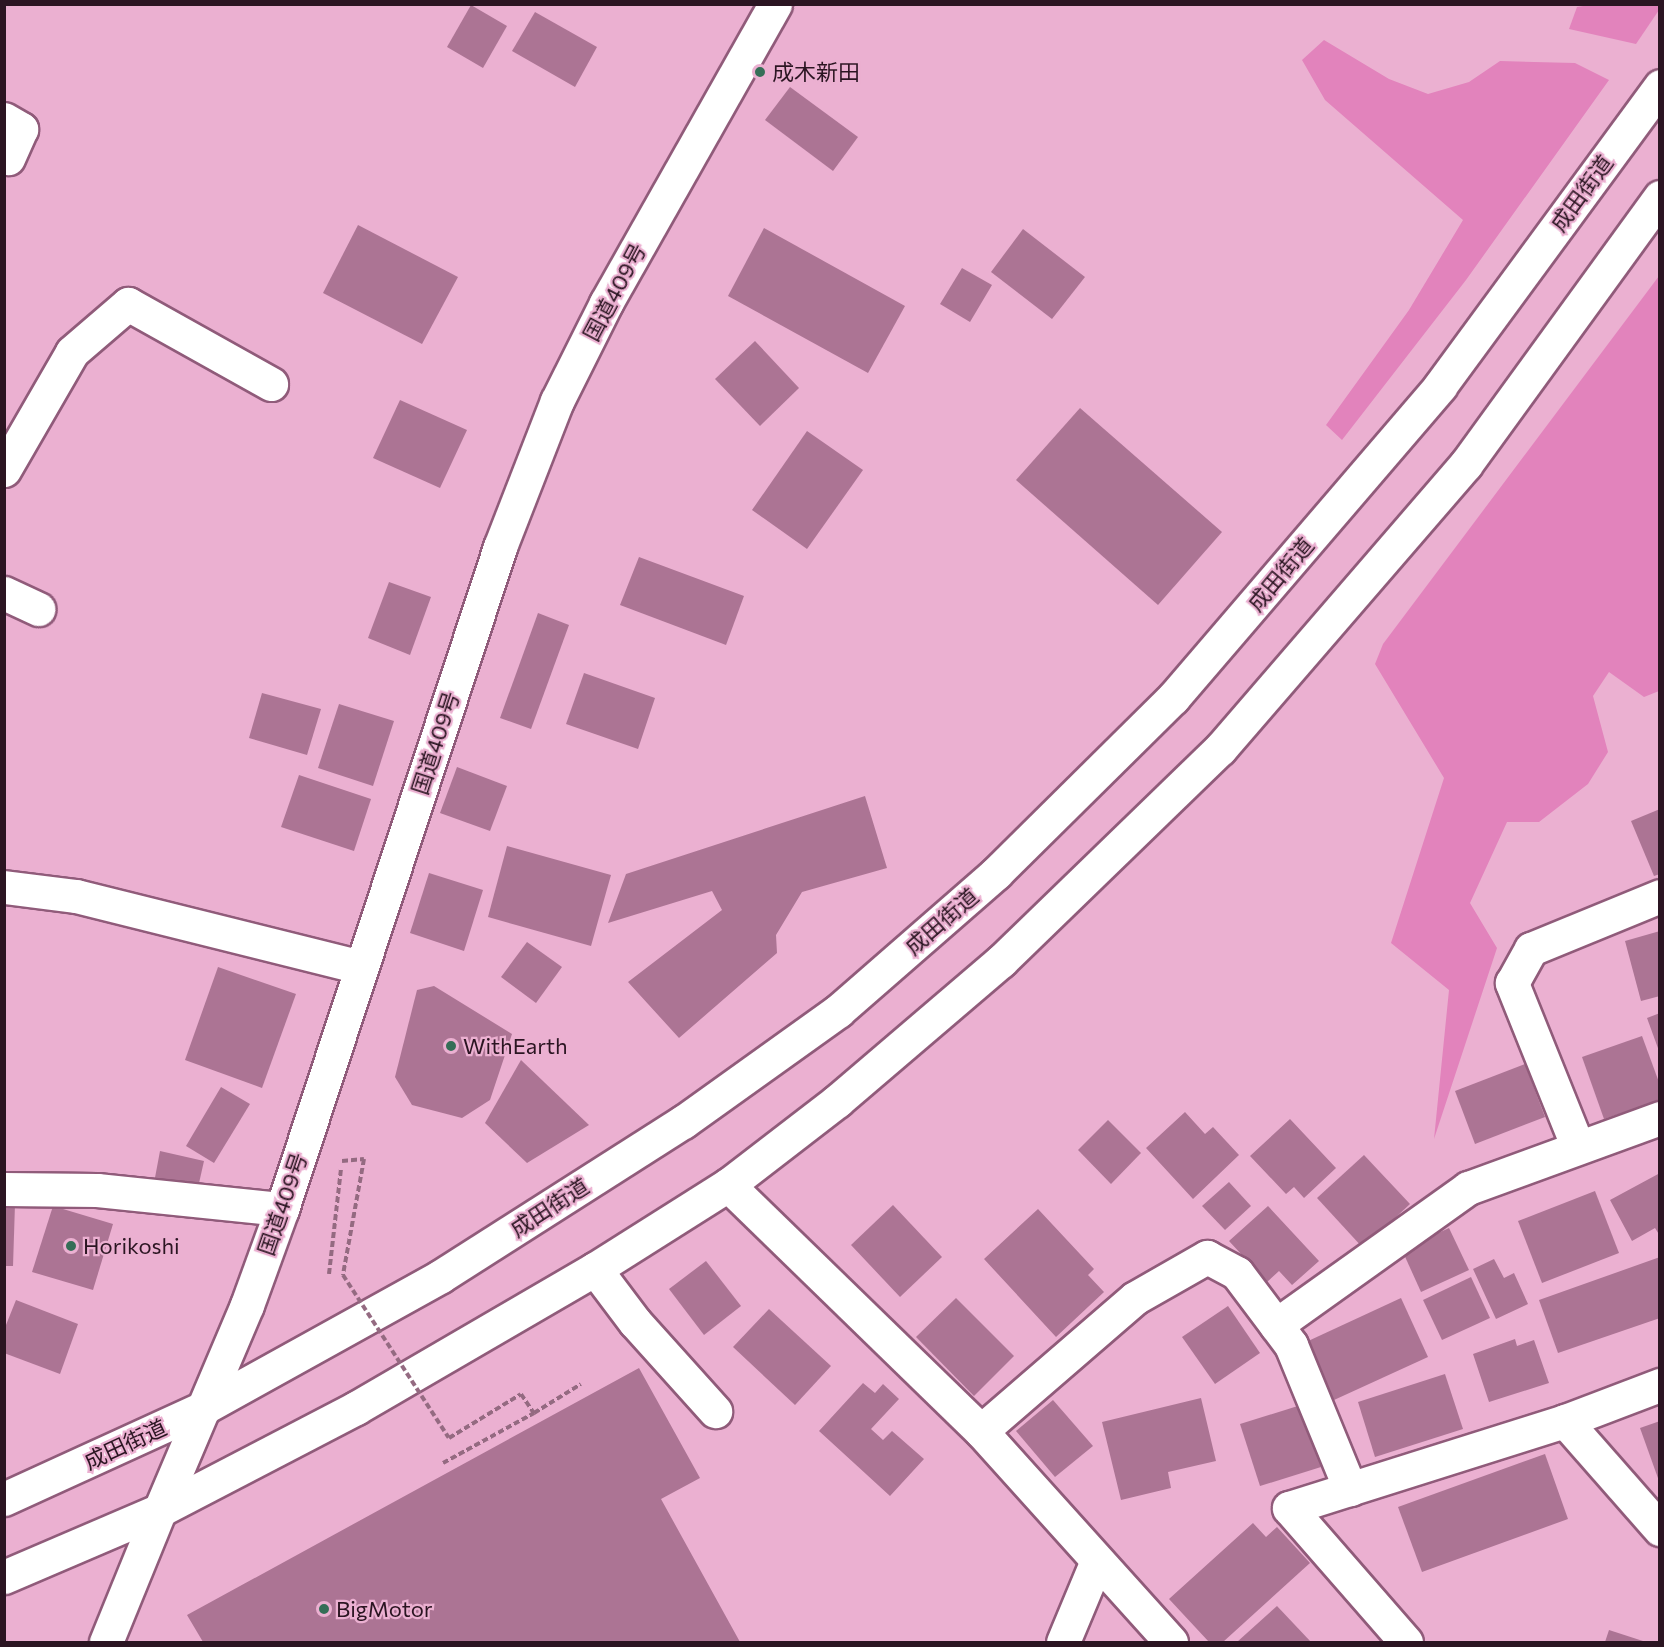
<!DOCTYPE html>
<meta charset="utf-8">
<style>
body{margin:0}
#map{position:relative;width:1664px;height:1647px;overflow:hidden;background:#ebb0d1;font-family:Commissioner,"Noto Sans JP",sans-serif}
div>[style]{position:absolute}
.green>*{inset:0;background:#e283bc}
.building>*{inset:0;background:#ac7494}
.path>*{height:4px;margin-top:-2px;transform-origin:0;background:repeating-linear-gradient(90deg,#946a81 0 6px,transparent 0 9px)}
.roads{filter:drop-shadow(2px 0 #905b7a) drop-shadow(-2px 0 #905b7a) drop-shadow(0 2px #905b7a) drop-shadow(0 -2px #905b7a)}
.minor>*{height:33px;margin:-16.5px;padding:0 16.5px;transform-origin:16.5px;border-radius:16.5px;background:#fff}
.highway>*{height:33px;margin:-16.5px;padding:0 16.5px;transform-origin:16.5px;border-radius:16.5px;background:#fff}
.path-bridge>*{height:4px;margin-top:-2px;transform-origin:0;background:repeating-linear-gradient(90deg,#946a81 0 6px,transparent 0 9px)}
.dots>*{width:16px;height:16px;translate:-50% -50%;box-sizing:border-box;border:3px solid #ebb0d1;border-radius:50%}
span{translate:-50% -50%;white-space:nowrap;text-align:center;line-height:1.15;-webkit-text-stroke:4.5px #ebb0d1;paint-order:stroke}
.poi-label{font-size:22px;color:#2b1522}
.left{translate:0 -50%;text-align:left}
.street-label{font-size:22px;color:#2b1522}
.frame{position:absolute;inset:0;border:6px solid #2b1522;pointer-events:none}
</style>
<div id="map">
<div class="green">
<div style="clip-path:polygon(1589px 5px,1659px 5px,1659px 10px,1636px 44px,1569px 29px,1577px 7px)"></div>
<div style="clip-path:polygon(1324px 40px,1389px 79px,1428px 94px,1469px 82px,1500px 61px,1575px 63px,1609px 80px,1466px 280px,1342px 440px,1326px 425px,1409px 310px,1463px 220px,1325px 100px,1302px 60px)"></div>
<div style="clip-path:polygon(1659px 276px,1659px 691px,1644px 697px,1609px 672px,1593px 696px,1608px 752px,1588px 784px,1539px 822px,1507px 822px,1470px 903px,1497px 948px,1434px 1139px,1449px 990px,1391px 943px,1444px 778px,1375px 664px,1383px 644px)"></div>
</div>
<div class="building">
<div style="clip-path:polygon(471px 5px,507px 26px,483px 68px,447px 47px)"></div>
<div style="clip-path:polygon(535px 12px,597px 47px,575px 87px,512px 51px)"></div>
<div style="clip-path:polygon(790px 87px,858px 137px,833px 171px,765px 120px)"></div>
<div style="clip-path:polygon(358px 225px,458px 277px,422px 344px,323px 293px)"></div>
<div style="clip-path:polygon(764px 228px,905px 306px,868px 373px,728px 296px)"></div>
<div style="clip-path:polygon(1023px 229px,1085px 277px,1052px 319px,991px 272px)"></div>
<div style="clip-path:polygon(962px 268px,992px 285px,970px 322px,940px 304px)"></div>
<div style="clip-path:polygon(755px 341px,799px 388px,760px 426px,715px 379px)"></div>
<div style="clip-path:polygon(400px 400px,467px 430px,440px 488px,373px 458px)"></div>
<div style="clip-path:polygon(1080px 408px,1222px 532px,1158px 605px,1016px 480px)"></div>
<div style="clip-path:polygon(807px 431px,863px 470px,807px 549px,752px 510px)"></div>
<div style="clip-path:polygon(639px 557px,744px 596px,726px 645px,620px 605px)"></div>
<div style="clip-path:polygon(389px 582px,431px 597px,410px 655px,368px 638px)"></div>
<div style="clip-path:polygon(538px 613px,569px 625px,531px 729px,500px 718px)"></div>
<div style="clip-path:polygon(584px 673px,655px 698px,638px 749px,566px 724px)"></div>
<div style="clip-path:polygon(262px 693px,321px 709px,307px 755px,249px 738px)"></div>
<div style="clip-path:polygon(339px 704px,394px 721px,373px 786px,318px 768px)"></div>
<div style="clip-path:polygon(457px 767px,507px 786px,490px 831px,440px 813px)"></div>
<div style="clip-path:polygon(299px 775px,371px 799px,354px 851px,281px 827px)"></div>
<div style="clip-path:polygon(865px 796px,887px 868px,802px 892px,776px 935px,777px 953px,679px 1038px,628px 982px,722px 910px,712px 891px,608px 923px,626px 874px)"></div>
<div style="clip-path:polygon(1660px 809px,1660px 874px,1654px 876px,1631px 821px)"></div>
<div style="clip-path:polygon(507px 846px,611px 875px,591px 946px,488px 917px)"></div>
<div style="clip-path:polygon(429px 873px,483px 890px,464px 951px,410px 933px)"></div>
<div style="clip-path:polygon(1660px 931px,1660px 996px,1641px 1001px,1625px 941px)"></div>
<div style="clip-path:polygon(527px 942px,562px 967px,536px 1003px,501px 977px)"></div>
<div style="clip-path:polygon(218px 967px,296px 994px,262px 1088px,185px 1060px)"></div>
<div style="clip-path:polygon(434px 986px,512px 1034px,490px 1100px,462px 1118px,412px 1105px,395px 1077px,417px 990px)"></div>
<div style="clip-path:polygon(1660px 1013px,1660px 1051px,1659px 1051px,1647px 1018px)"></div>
<div style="clip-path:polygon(1642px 1036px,1660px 1085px,1660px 1100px,1604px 1119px,1582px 1057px)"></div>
<div style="clip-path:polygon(521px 1060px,589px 1125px,527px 1163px,485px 1123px)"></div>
<div style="clip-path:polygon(1525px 1064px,1545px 1117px,1475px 1144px,1455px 1091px)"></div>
<div style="clip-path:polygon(221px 1087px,250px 1104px,214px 1163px,186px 1146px)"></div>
<div style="clip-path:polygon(1185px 1112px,1205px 1134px,1213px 1127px,1239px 1155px,1193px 1199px,1146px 1148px)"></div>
<div style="clip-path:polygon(1290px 1119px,1336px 1168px,1304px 1198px,1294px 1187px,1286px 1194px,1250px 1156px)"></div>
<div style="clip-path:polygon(1108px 1120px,1141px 1153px,1111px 1184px,1078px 1150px)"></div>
<div style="clip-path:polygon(160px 1151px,204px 1161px,197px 1192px,154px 1183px)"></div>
<div style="clip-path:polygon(1364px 1155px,1410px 1204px,1363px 1248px,1317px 1198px)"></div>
<div style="clip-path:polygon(1660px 1173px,1660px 1236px,1655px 1228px,1632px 1241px,1610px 1200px)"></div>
<div style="clip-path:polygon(1229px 1182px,1251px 1206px,1225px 1230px,1202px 1206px)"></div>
<div style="clip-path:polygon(1595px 1191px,1619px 1253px,1542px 1283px,1518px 1221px)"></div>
<div style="clip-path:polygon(4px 1204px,15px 1204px,13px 1266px,4px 1266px)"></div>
<div style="clip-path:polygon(893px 1205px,942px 1257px,900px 1297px,851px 1245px)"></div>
<div style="clip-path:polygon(53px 1206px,113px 1224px,93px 1290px,32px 1272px)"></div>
<div style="clip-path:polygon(1268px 1206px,1319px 1261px,1292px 1285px,1279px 1271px,1267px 1282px,1229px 1241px)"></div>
<div style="clip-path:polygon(1038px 1209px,1094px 1269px,1088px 1275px,1104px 1292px,1056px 1337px,984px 1259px)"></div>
<div style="clip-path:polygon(1449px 1228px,1469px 1270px,1421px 1292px,1402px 1250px)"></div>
<div style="clip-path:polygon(1660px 1257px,1660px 1318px,1558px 1353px,1539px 1300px)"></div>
<div style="clip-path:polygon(1494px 1259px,1504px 1278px,1514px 1273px,1528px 1304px,1496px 1319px,1473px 1269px)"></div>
<div style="clip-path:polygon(706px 1261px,741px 1306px,704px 1335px,669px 1289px)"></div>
<div style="clip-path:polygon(1471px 1277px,1490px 1318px,1442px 1340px,1423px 1300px)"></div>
<div style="clip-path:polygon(956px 1298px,1014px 1356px,974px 1396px,916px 1337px)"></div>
<div style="clip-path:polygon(1401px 1298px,1428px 1357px,1334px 1400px,1306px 1342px)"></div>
<div style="clip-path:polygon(16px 1300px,78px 1324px,60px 1374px,4px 1353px,4px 1330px)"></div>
<div style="clip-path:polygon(1228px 1306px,1260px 1353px,1215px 1384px,1182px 1337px)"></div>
<div style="clip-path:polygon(769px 1309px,831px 1366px,795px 1405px,733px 1347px)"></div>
<div style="clip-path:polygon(1515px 1339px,1517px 1346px,1534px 1340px,1549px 1383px,1489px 1402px,1473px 1354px)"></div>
<div style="clip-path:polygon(639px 1368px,700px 1478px,661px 1499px,740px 1642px,203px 1642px,187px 1615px)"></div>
<div style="clip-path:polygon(1445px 1374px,1463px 1429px,1375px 1457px,1358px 1402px)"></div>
<div style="clip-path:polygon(863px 1383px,875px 1393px,883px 1384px,899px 1399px,871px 1429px,883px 1440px,892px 1431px,924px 1459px,890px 1496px,819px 1431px)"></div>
<div style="clip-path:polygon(1201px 1398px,1216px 1461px,1168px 1472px,1171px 1488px,1121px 1500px,1102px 1422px)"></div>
<div style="clip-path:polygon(1053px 1400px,1093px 1446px,1055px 1477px,1016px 1431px)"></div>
<div style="clip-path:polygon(1301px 1405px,1321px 1467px,1260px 1486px,1240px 1424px)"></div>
<div style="clip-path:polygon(1660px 1421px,1660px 1481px,1659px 1481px,1640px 1428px)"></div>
<div style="clip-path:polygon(1545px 1454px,1568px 1519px,1422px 1572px,1398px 1507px)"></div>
<div style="clip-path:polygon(1253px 1523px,1266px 1537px,1277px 1527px,1310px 1563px,1223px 1642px,1209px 1642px,1169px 1599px)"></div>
<div style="clip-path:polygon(1277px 1606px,1311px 1642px,1237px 1642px)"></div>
<div style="clip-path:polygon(1609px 1630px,1646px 1642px,1605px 1642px)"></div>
</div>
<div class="path">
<div style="left:342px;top:1161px;width:22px;rotate:-5deg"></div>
<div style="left:364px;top:1159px;width:118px;rotate:100.3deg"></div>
<div style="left:329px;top:1274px;width:106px;rotate:-83.5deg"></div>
<div style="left:449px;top:1438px;width:84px;rotate:-31.4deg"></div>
<div style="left:521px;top:1394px;width:23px;rotate:56deg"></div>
<div style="left:534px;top:1413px;width:55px;rotate:-31.7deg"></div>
<div style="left:443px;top:1463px;width:104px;rotate:-28.8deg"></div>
</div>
<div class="roads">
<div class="minor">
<div style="left:4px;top:119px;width:20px;rotate:30deg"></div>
<div style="left:21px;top:129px;width:32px;rotate:114deg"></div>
<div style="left:4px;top:470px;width:136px;rotate:-60deg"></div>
<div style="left:72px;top:352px;width:74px;rotate:-40.6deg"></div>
<div style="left:128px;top:304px;width:164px;rotate:29.2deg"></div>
<div style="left:4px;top:593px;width:38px;rotate:25deg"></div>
<div style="left:4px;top:887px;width:73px;rotate:7.1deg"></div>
<div style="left:76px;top:896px;width:294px;rotate:14deg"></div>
<div style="left:1577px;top:1145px;width:175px;rotate:-111.9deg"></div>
<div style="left:1512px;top:983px;width:39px;rotate:-61deg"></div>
<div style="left:1531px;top:949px;width:139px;rotate:-22.3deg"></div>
<div style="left:728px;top:1185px;width:353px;rotate:44.2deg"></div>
<div style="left:981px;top:1431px;width:284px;rotate:48deg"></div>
<div style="left:4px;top:1189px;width:93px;rotate:0.6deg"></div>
<div style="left:97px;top:1190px;width:186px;rotate:5.9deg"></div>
<div style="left:595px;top:1269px;width:66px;rotate:53deg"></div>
<div style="left:635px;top:1322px;width:120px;rotate:48deg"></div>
<div style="left:1276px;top:1325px;width:236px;rotate:-35.5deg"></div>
<div style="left:1468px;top:1188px;width:204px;rotate:-20deg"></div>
<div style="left:1565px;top:1421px;width:144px;rotate:48.7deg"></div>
<div style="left:981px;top:1431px;width:203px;rotate:-40.8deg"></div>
<div style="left:1135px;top:1298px;width:83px;rotate:-29.7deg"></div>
<div style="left:1207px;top:1257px;width:34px;rotate:28deg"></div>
<div style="left:1237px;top:1273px;width:90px;rotate:53.1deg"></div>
<div style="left:1291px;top:1345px;width:156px;rotate:67.7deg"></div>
<div style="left:106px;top:1642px;width:143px;rotate:-67.8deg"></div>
<div style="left:1063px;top:1642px;width:86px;rotate:-67.3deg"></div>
<div style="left:1406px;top:1642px;width:178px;rotate:-131.1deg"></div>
<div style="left:1289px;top:1508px;width:289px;rotate:-17.5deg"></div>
<div style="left:1565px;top:1421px;width:102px;rotate:-20.8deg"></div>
</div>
<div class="highway">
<div style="left:4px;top:1499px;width:221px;rotate:-24.6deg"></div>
<div style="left:205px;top:1407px;width:270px;rotate:-29deg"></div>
<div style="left:441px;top:1276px;width:287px;rotate:-32.5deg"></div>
<div style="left:683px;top:1122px;width:191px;rotate:-35.6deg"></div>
<div style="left:838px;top:1011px;width:210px;rotate:-41.1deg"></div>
<div style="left:996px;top:873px;width:249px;rotate:-44.7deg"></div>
<div style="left:1173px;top:698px;width:411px;rotate:-49.4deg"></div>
<div style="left:1440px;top:386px;width:372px;rotate:-53.7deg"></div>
<div style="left:160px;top:1510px;width:223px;rotate:-67deg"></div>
<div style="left:247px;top:1305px;width:102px;rotate:-70deg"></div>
<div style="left:282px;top:1209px;width:697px;rotate:-71.77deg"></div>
<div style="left:500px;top:547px;width:157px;rotate:-68.7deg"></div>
<div style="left:557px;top:401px;width:110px;rotate:-63.4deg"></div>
<div style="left:606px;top:303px;width:343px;rotate:-60.5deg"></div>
<div style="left:4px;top:1577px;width:170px;rotate:-23.2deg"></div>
<div style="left:160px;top:1510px;width:221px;rotate:-27.5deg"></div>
<div style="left:356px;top:1408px;width:276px;rotate:-30.2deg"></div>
<div style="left:595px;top:1269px;width:157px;rotate:-32.3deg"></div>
<div style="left:728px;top:1185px;width:138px;rotate:-37.6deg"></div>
<div style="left:837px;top:1101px;width:216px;rotate:-40.5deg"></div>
<div style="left:1001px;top:961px;width:305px;rotate:-44.1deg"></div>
<div style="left:1220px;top:749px;width:376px;rotate:-49.2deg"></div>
<div style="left:1466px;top:464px;width:330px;rotate:-54deg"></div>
</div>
</div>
<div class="path-bridge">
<div style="left:343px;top:1275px;width:194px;rotate:57deg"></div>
</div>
<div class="dots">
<div style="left:760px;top:72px;background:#356e57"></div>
<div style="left:451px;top:1046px;background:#356e57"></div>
<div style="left:71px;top:1246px;background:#356e57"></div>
<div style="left:324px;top:1609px;background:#356e57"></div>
</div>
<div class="poi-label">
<span class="left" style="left:772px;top:72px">成木新田</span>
<span class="left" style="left:463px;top:1046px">WithEarth</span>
<span class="left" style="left:83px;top:1246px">Horikoshi</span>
<span class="left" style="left:336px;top:1609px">BigMotor</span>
</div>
<div class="street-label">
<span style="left:1581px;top:193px;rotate:-54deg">成田街道</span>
<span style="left:614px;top:292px;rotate:-62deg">国道409号</span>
<span style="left:1280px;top:574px;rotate:-50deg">成田街道</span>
<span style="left:435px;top:743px;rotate:-72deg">国道409号</span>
<span style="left:941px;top:921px;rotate:-41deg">成田街道</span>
<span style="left:282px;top:1204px;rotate:-71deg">国道409号</span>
<span style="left:549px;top:1207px;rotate:-33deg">成田街道</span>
<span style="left:125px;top:1444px;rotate:-25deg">成田街道</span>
</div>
<div class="frame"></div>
</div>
